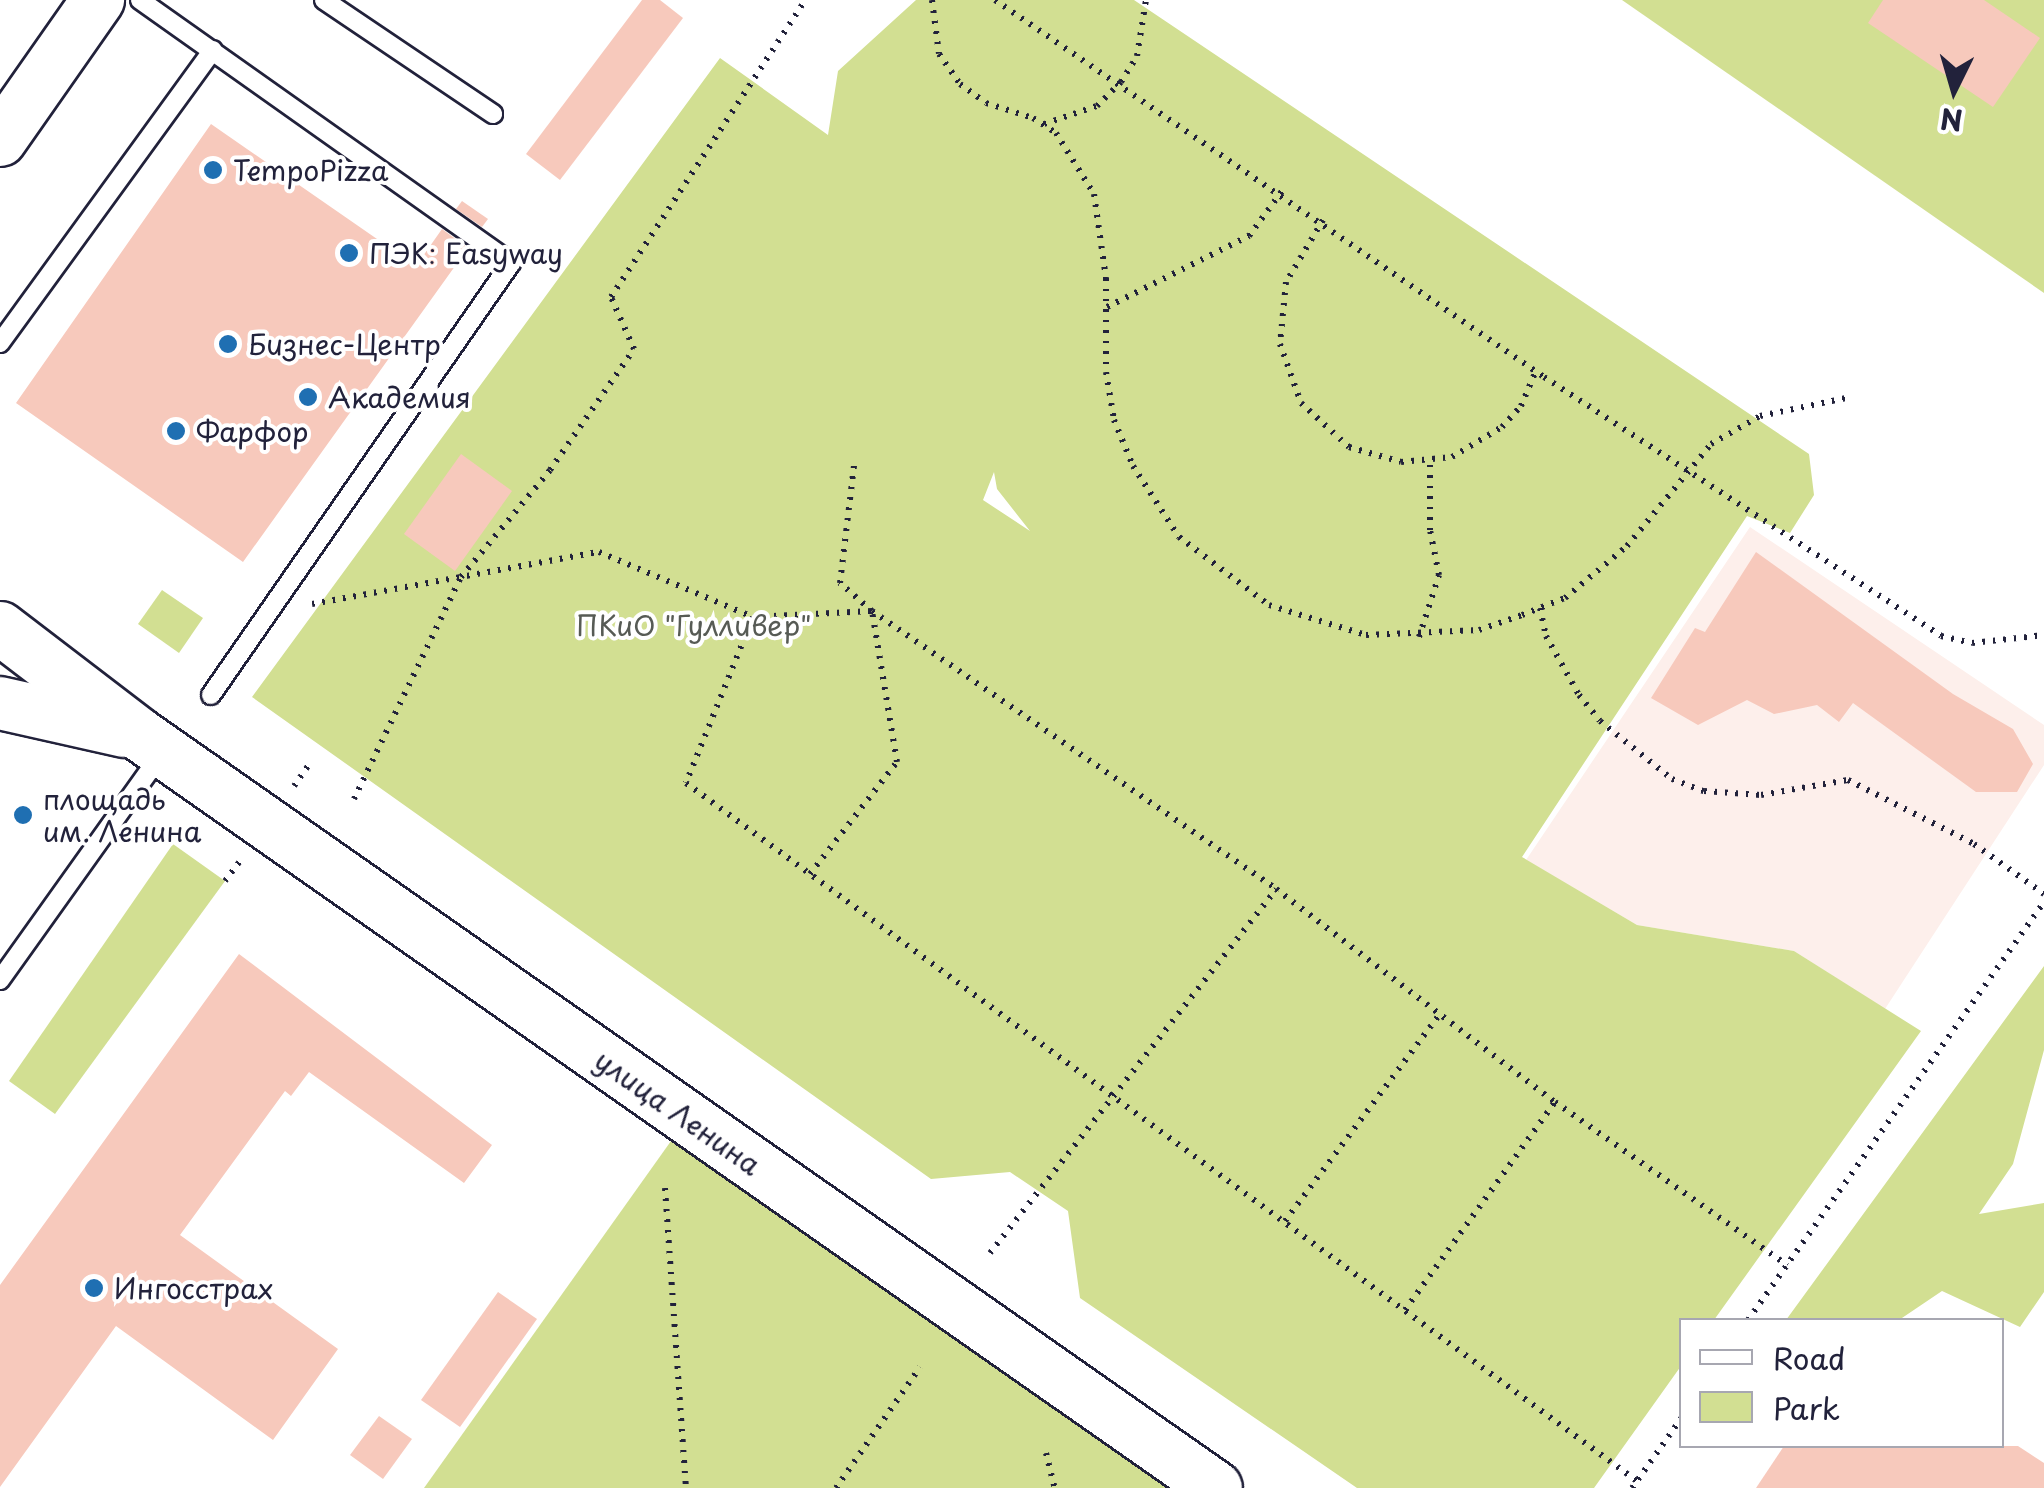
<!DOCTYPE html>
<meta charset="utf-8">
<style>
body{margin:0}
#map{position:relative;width:2044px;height:1488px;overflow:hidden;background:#fff;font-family:"Playpen Sans",sans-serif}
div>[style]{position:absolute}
.built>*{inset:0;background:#fdefeb}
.green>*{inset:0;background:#d2df92}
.building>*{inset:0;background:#f7c9bc}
.path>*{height:6px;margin-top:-3px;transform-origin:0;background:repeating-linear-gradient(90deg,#22223b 0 2.5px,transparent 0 10.5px)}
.roads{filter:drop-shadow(2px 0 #22223b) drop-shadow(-2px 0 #22223b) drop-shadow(0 2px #22223b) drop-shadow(0 -2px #22223b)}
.lane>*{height:18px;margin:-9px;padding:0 9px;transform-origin:9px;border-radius:9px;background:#fff}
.secondary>*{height:52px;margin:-26px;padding:0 26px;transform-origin:26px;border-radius:26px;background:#fff}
.dots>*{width:28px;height:28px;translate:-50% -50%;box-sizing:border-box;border:5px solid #fff;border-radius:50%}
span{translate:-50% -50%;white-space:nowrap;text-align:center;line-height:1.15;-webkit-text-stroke:8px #fff;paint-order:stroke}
.poi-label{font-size:28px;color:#22223b}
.left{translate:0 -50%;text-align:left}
.park-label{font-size:28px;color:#575b55}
.street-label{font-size:28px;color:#22223b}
.legend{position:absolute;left:1679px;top:1318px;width:325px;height:130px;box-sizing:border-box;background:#fff;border:2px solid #a7a7b1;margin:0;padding:12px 18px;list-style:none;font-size:30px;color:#22223b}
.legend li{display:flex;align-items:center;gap:20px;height:50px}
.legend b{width:50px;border:2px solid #a7a7b1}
.north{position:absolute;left:1904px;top:40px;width:100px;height:100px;-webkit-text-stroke:8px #fff;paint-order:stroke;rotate:185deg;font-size:28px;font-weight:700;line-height:40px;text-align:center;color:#22223b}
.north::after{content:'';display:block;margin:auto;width:35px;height:45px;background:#22223b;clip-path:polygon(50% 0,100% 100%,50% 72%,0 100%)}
</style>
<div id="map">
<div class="built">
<div style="clip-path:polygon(1750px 527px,2044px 725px,2044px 765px,1885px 1009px,1794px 951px,1637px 925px,1526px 860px)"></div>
</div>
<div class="green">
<div style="clip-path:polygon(evenodd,916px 0,1134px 0,1809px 454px,1814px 495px,1790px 533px,1747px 516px,1522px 857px,1637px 925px,1794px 951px,1921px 1031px,1714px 1320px,1682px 1320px,1681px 1366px,1594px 1488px,1357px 1488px,1080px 1298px,1068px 1211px,1010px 1172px,931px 1179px,252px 697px,720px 58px,828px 135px,838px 71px,916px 0,994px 472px,997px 489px,1030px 531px,983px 500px,994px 472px)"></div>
<div style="clip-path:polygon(1622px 0,2044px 0,2044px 293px)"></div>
<div style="clip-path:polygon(162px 590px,203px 618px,179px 653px,138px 624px)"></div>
<div style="clip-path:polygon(173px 844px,225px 881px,55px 1114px,9px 1081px)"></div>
<div style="clip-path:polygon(2044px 966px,2044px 1050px,2013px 1164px,1979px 1214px,2044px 1203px,2044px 1292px,2020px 1327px,1942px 1291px,1899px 1320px,1786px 1320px)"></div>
<div style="clip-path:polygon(671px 1141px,1174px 1488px,424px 1488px)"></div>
</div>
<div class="building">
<div style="clip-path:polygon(642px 0,660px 0,683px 18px,560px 180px,526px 154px)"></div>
<div style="clip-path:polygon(1883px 0,1984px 0,2040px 38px,1993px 107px,1868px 23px)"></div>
<div style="clip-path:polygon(211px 124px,416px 266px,442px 229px,468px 248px,243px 562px,16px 403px)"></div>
<div style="clip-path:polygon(462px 201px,488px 219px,482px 227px,456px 209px)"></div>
<div style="clip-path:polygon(461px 454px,512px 491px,455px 571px,404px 534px)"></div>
<div style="clip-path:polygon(1756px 552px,1953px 694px,2013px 729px,2033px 764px,2017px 792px,1976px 792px,1853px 703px,1839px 722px,1817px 705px,1774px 714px,1747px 700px,1698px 725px,1651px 698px,1695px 628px,1705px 632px)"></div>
<div style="clip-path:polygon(239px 954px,492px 1145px,464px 1183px,309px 1072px,291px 1096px,285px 1091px,180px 1235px,338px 1349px,273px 1440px,116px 1326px,0 1487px,0 1285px)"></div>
<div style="clip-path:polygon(498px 1292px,537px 1319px,460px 1427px,421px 1400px)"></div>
<div style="clip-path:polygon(379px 1416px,412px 1439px,383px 1479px,350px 1455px)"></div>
<div style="clip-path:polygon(1784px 1446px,2018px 1446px,2044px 1463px,2044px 1488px,1756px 1488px)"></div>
</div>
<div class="path">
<div style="left:932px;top:0;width:54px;rotate:82.6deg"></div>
<div style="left:939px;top:54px;width:37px;rotate:55deg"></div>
<div style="left:960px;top:84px;width:32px;rotate:36deg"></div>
<div style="left:986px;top:103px;width:49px;rotate:17.7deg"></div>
<div style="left:1033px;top:118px;width:27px;rotate:33deg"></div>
<div style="left:1056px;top:133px;width:72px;rotate:58.1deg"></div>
<div style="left:1094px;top:194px;width:85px;rotate:81.9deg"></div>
<div style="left:1106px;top:278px;width:94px;rotate:90deg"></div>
<div style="left:1106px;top:372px;width:49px;rotate:80.5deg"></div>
<div style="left:1114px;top:420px;width:50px;rotate:67.6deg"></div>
<div style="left:1133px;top:466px;width:85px;rotate:57.1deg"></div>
<div style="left:1179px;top:537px;width:113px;rotate:37.1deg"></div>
<div style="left:1269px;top:605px;width:102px;rotate:17.2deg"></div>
<div style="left:1366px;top:635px;width:113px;rotate:-2.5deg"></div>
<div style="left:1479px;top:630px;width:46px;rotate:-19.2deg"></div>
<div style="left:1522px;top:615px;width:46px;rotate:-21.6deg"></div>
<div style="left:1565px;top:598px;width:81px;rotate:-40deg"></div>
<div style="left:1627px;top:546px;width:132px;rotate:-50.5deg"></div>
<div style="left:1711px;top:444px;width:56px;rotate:-29.7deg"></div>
<div style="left:1760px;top:416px;width:88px;rotate:-11.8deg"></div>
<div style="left:995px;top:0;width:666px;rotate:34.48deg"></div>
<div style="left:1544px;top:377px;width:474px;rotate:33.1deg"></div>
<div style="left:1941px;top:636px;width:32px;rotate:13deg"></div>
<div style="left:1972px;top:643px;width:72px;rotate:-6.3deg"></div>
<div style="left:1044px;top:124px;width:56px;rotate:-18.8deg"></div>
<div style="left:1097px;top:106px;width:34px;rotate:-45deg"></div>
<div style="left:1121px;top:82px;width:31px;rotate:-58deg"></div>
<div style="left:1137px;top:56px;width:57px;rotate:-80.9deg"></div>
<div style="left:1323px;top:220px;width:72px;rotate:120.8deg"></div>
<div style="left:1286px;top:282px;width:62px;rotate:95.5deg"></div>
<div style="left:1280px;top:344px;width:63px;rotate:70.4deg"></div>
<div style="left:1301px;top:403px;width:65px;rotate:42.5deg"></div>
<div style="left:1349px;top:447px;width:54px;rotate:16.1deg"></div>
<div style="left:1401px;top:462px;width:51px;rotate:-5.6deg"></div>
<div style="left:1452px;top:457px;width:58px;rotate:-31deg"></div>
<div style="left:1502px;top:427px;width:28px;rotate:-48deg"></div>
<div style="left:1521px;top:406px;width:38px;rotate:-67deg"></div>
<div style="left:1107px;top:307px;width:159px;rotate:-26.6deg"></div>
<div style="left:1249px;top:236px;width:56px;rotate:-53.7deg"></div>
<div style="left:312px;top:604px;width:292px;rotate:-10.3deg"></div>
<div style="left:599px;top:552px;width:167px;rotate:22.9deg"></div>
<div style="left:753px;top:617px;width:119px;rotate:-2.9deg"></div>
<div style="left:872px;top:611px;width:490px;rotate:34.5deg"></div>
<div style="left:1276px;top:889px;width:351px;rotate:37.4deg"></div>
<div style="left:1555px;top:1102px;width:284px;rotate:35.1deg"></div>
<div style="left:1540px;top:608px;width:29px;rotate:78deg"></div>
<div style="left:1546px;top:636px;width:68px;rotate:60.8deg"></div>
<div style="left:1579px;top:695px;width:33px;rotate:51deg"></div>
<div style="left:1600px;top:721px;width:92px;rotate:38.9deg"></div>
<div style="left:1672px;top:779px;width:34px;rotate:21deg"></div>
<div style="left:1704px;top:791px;width:57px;rotate:4deg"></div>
<div style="left:1761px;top:795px;width:88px;rotate:-9.8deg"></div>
<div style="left:1848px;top:780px;width:141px;rotate:26.9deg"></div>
<div style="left:1974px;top:844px;width:86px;rotate:35.5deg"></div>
<div style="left:753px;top:617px;width:179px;rotate:112deg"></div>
<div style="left:686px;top:783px;width:1180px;rotate:36.28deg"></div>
<div style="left:1419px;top:637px;width:65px;rotate:-72.1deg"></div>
<div style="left:1439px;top:575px;width:46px;rotate:-101.3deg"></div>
<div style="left:1430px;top:530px;width:69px;rotate:-90deg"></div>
<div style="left:294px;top:786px;width:24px;rotate:-55deg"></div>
<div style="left:354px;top:799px;width:246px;rotate:-64.3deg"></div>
<div style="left:461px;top:577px;width:139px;rotate:-50.2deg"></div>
<div style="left:550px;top:470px;width:147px;rotate:-55.2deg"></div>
<div style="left:634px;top:349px;width:57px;rotate:-113.9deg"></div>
<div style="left:611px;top:297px;width:355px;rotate:-56.8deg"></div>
<div style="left:810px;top:874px;width:142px;rotate:-52.2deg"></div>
<div style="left:897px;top:762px;width:153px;rotate:-99.4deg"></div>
<div style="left:872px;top:611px;width:43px;rotate:-138.8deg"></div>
<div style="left:840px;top:583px;width:119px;rotate:-83.2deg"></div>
<div style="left:225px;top:881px;width:25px;rotate:-53deg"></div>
<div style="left:665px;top:1188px;width:301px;rotate:86deg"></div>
<div style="left:1285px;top:1221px;width:259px;rotate:-53.2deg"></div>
<div style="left:990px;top:1253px;width:463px;rotate:-51.8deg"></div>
<div style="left:1405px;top:1310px;width:256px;rotate:-54.2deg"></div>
<div style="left:1748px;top:1320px;width:512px;rotate:-54.7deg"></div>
<div style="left:1046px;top:1453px;width:36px;rotate:76deg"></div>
<div style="left:836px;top:1488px;width:147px;rotate:-55.2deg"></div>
<div style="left:1632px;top:1488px;width:87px;rotate:-54.8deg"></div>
</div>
<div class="roads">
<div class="lane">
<div style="left:140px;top:0;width:455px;rotate:35.3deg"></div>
<div style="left:511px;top:263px;width:526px;rotate:124.78deg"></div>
<div style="left:324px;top:0;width:204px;rotate:34deg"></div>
<div style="left:0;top:343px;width:362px;rotate:-54deg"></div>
<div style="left:0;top:980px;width:274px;rotate:-54.5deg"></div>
</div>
<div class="secondary">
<div style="left:0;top:140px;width:171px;rotate:-55deg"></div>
<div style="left:0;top:628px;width:176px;rotate:37.4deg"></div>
<div style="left:140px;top:735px;width:1313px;rotate:34.98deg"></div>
<div style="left:0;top:703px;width:127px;rotate:12.7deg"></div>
</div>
</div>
<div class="dots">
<div style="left:213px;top:170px;background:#1f6fb2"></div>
<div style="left:349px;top:253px;background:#1f6fb2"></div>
<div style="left:228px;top:344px;background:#1f6fb2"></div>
<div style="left:308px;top:397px;background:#1f6fb2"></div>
<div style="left:176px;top:431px;background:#1f6fb2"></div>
<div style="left:23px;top:815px;background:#1f6fb2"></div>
<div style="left:94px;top:1288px;background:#1f6fb2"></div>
</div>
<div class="poi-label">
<span class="left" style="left:233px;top:170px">TempoPizza</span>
<span class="left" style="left:369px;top:253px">ПЭК: Easyway</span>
<span class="left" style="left:248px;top:344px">Бизнес-Центр</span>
<span class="left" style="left:328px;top:397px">Академия</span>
<span class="left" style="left:196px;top:431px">Фарфор</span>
<span class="left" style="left:43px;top:815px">площадь<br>им. Ленина</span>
<span class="left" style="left:114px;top:1288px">Ингосстрах</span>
</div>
<div class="park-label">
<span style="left:694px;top:625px">ПКиО "Гулливер"</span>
</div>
<div class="street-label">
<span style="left:678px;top:1112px;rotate:35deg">улица Ленина</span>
</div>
<ul class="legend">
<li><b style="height:12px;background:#fff"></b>Road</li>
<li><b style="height:28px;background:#d2df92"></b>Park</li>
</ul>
<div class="north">N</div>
</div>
